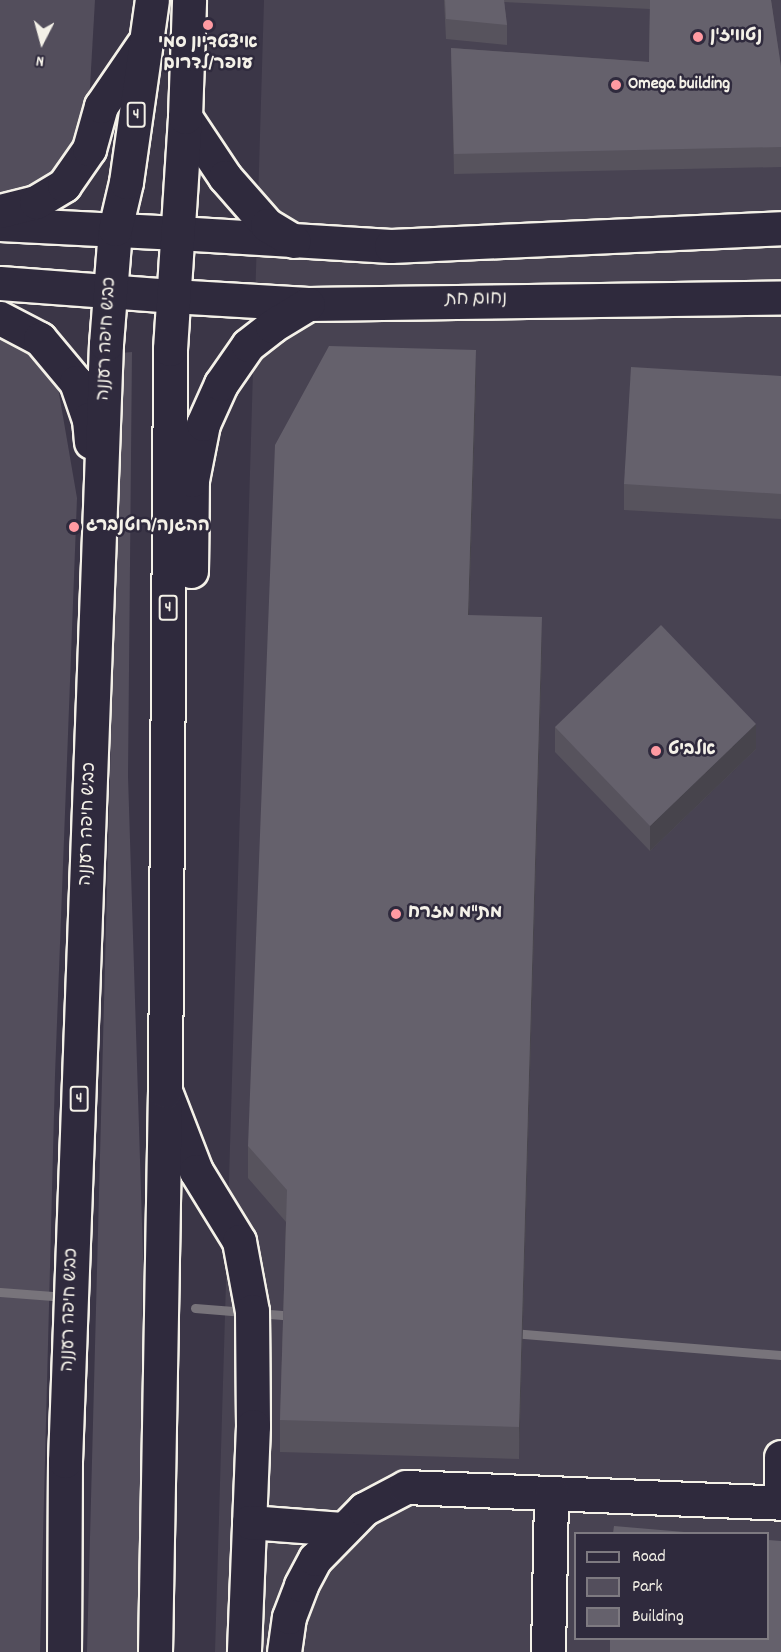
<!DOCTYPE html>
<meta charset="utf-8">
<style>
body{margin:0}
#map{position:relative;width:781px;height:1652px;overflow:hidden;background:#3b3647;font-family:Dekko,"Playpen Sans Hebrew",sans-serif}
div>[style]{position:absolute}
.built>*{inset:0;background:#484352}
.green>*{inset:0;background:#534e5c}
.stream>*{height:9px;margin:-4.5px;padding:0 4.5px;transform-origin:4.5px;border-radius:4.5px;background:#78747b}
.roads{filter:drop-shadow(2px 0 #f4f1e8) drop-shadow(-2px 0 #f4f1e8) drop-shadow(0 2px #f4f1e8) drop-shadow(0 -2px #f4f1e8)}
.minor>*{height:33px;margin:-16.5px;padding:0 16.5px;transform-origin:16.5px;border-radius:16.5px;background:#2f2a3d}
.major>*{height:33px;margin:-16.5px;padding:0 16.5px;transform-origin:16.5px;border-radius:16.5px;background:#2f2a3d}
.highway>*{height:33px;margin:-16.5px;padding:0 16.5px;transform-origin:16.5px;border-radius:16.5px;background:#2f2a3d}
.wall>*{inset:0;background:#57535d}
.shaded-wall>*{inset:0;background:#47444c}
.building>*{inset:0;background:#65616c}
.dots>*{width:16px;height:16px;translate:-50% -50%;box-sizing:border-box;border:3px solid #2f2a3d;border-radius:50%}
span{translate:-50% -50%;white-space:nowrap;text-align:center;line-height:1.15;-webkit-text-stroke:5px #2f2a3d;paint-order:stroke}
.shield-label span{padding:2px 4px;background:#2f2a3d;border:2px solid;border-radius:4px;-webkit-text-stroke-width:0}
.shield-label{font-size:16px;color:#f4f1e8;font-weight:700}
.poi-label{font-size:18px;color:#f4f1e8;font-weight:700}
.left{translate:0 -50%;text-align:left}
.street-label{font-size:18px;color:#f4f1e8}
.legend{position:absolute;left:574px;top:1532px;width:195px;height:108px;box-sizing:border-box;background:#2f2a3d;border:2px solid #7e7a81;margin:0;padding:8px 10px;list-style:none;font-size:18px;color:#f4f1e8}
.legend li{display:flex;align-items:center;gap:12px;height:30px}
.legend b{width:30px;border:2px solid #7e7a81}
.north{position:absolute;left:12px;top:12px;width:60px;height:60px;-webkit-text-stroke:4px #2f2a3d;paint-order:stroke;rotate:186deg;font-size:16px;font-weight:700;line-height:24px;text-align:center;color:#f4f1e8}
.north::after{content:'';display:block;margin:auto;width:21px;height:27px;background:#f4f1e8;clip-path:polygon(50% 0,100% 100%,50% 72%,0 100%)}
</style>
<div id="map">
<div class="built">
<div style="clip-path:polygon(evenodd,264px 0,781px 0,781px 1652px,215px 1652px,264px 0,576px 1534px,768px 1534px,768px 1638px,576px 1638px,576px 1534px)"></div>
</div>
<div class="green">
<div style="clip-path:polygon(0 0,95px 0,87px 139px,76px 163px,0 209px)"></div>
<div style="clip-path:polygon(0 332px,6px 333px,55px 370px,77px 498px,55px 1075px,40px 1652px,0 1652px)"></div>
<div style="clip-path:polygon(132px 352px,128px 776px,143px 1256px,139px 1652px,87px 1652px,121px 353px)"></div>
</div>
<div class="stream">
<div style="left:0;top:1292px;width:66px;rotate:4.3deg"></div>
<div style="left:195px;top:1308px;width:100px;rotate:4.6deg"></div>
<div style="left:512px;top:1333px;width:270px;rotate:4.7deg"></div>
</div>
<div class="roads">
<div class="minor">
<div style="left:178px;top:233px;width:213px;rotate:3.5deg"></div>
<div style="left:391px;top:246px;width:390px;rotate:-2.6deg"></div>
<div style="left:172px;top:296px;width:136px;rotate:3.4deg"></div>
<div style="left:308px;top:304px;width:473px;rotate:-0.8deg"></div>
<div style="left:165px;top:1091px;width:86px;rotate:68.8deg"></div>
<div style="left:196px;top:1171px;width:82px;rotate:58.4deg"></div>
<div style="left:239px;top:1241px;width:71px;rotate:79.5deg"></div>
<div style="left:252px;top:1311px;width:115px;rotate:89.5deg"></div>
<div style="left:253px;top:1426px;width:226px;rotate:92.3deg"></div>
<div style="left:781px;top:1457px;width:46px;rotate:90deg"></div>
<div style="left:249px;top:1522px;width:93px;rotate:4.3deg"></div>
<div style="left:284px;top:1652px;width:35px;rotate:-82deg"></div>
<div style="left:289px;top:1617px;width:34px;rotate:-69deg"></div>
<div style="left:301px;top:1585px;width:30px;rotate:-62deg"></div>
<div style="left:315px;top:1559px;width:70px;rotate:-45.6deg"></div>
<div style="left:364px;top:1509px;width:47px;rotate:-27.6deg"></div>
<div style="left:406px;top:1487px;width:374px;rotate:2.4deg"></div>
<div style="left:548px;top:1652px;width:158px;rotate:-88.9deg"></div>
</div>
<div class="major">
<div style="left:0;top:224px;width:178px;rotate:2.9deg"></div>
<div style="left:0;top:283px;width:172px;rotate:4.3deg"></div>
</div>
<div class="highway">
<div style="left:185px;top:117px;width:72px;rotate:56.3deg"></div>
<div style="left:225px;top:177px;width:64px;rotate:48.8deg"></div>
<div style="left:267px;top:225px;width:31px;rotate:31deg"></div>
<div style="left:0;top:211px;width:37px;rotate:-14deg"></div>
<div style="left:36px;top:202px;width:33px;rotate:-31deg"></div>
<div style="left:64px;top:185px;width:44px;rotate:-55.2deg"></div>
<div style="left:89px;top:149px;width:45px;rotate:-74.4deg"></div>
<div style="left:101px;top:106px;width:73px;rotate:-55.7deg"></div>
<div style="left:0;top:318px;width:45px;rotate:27.7deg"></div>
<div style="left:40px;top:339px;width:56px;rotate:50.1deg"></div>
<div style="left:76px;top:382px;width:39px;rotate:71deg"></div>
<div style="left:89px;top:419px;width:23px;rotate:85deg"></div>
<div style="left:191px;top:571px;width:91px;rotate:-89.4deg"></div>
<div style="left:192px;top:480px;width:57px;rotate:-78.9deg"></div>
<div style="left:203px;top:424px;width:44px;rotate:-65.8deg"></div>
<div style="left:221px;top:384px;width:47px;rotate:-55.3deg"></div>
<div style="left:248px;top:345px;width:31px;rotate:-38deg"></div>
<div style="left:272px;top:326px;width:42px;rotate:-31.4deg"></div>
<div style="left:64px;top:1652px;width:191px;rotate:-89.7deg"></div>
<div style="left:65px;top:1461px;width:1118px;rotate:-87.9deg"></div>
<div style="left:106px;top:344px;width:115px;rotate:-85.5deg"></div>
<div style="left:115px;top:229px;width:48px;rotate:-76.8deg"></div>
<div style="left:126px;top:182px;width:184px;rotate:-81.9deg"></div>
<div style="left:155px;top:1652px;width:561px;rotate:-88.98deg"></div>
<div style="left:165px;top:1091px;width:742px;rotate:-89.61deg"></div>
<div style="left:170px;top:349px;width:232px;rotate:-86.3deg"></div>
<div style="left:185px;top:117px;width:117px;rotate:-88deg"></div>
</div>
</div>
<div class="wall">
<div style="clip-path:polygon(444px 0,771px 0,781px 67px,781px 167px,454px 174px,451px 48px,649px 62px,650px 9px,504px 2px,507px 25px,507px 45px,446px 39px)"></div>
<div style="clip-path:polygon(781px 376px,781px 519px,624px 510px,624px 484px)"></div>
<div style="clip-path:polygon(476px 383px,469px 615px,542px 650px,519px 1459px,280px 1452px,280px 1420px,286px 1222px,248px 1178px,248px 1146px)"></div>
<div style="clip-path:polygon(555px 727px,756px 749px,650px 851px,555px 752px)"></div>
</div>
<div class="shaded-wall">
<div style="clip-path:polygon(476px 350px,476px 383px,468px 648px,468px 615px)"></div>
<div style="clip-path:polygon(542px 617px,542px 650px,519px 1459px,519px 1427px)"></div>
<div style="clip-path:polygon(756px 724px,756px 749px,650px 851px,650px 826px)"></div>
</div>
<div class="building">
<div style="clip-path:polygon(445px 0,504px 0,507px 25px,446px 19px)"></div>
<div style="clip-path:polygon(650px 0,771px 0,781px 67px,781px 147px,454px 154px,451px 48px,649px 62px)"></div>
<div style="clip-path:polygon(329px 346px,476px 350px,468px 615px,542px 617px,519px 1427px,280px 1420px,287px 1190px,248px 1146px,275px 445px)"></div>
<div style="clip-path:polygon(631px 367px,781px 376px,781px 494px,624px 484px)"></div>
<div style="clip-path:polygon(661px 625px,756px 724px,650px 826px,555px 727px)"></div>
<div style="clip-path:polygon(614px 1526px,696px 1533px,613px 1533px)"></div>
<div style="clip-path:polygon(768px 1540px,781px 1541px,781px 1652px,610px 1652px,610px 1638px,768px 1638px)"></div>
</div>
<div class="dots">
<div style="left:208px;top:25px;background:#ff9aa2"></div>
<div style="left:698px;top:37px;background:#ff9aa2"></div>
<div style="left:616px;top:85px;background:#ff9aa2"></div>
<div style="left:74px;top:527px;background:#ff9aa2"></div>
<div style="left:656px;top:751px;background:#ff9aa2"></div>
<div style="left:396px;top:914px;background:#ff9aa2"></div>
</div>
<div class="shield-label">
<span style="left:136px;top:115px">4</span>
<span style="left:168px;top:608px">4</span>
<span style="left:79px;top:1099px">4</span>
</div>
<div class="poi-label">
<span class="left" style="left:710px;top:37px">נטוויז'ן</span>
<span style="left:208px;top:55px">איצטדיון סמי<br>עופר/לדרום</span>
<span class="left" style="left:628px;top:85px">Omega building</span>
<span class="left" style="left:86px;top:527px">ההגנה/רוטנברג</span>
<span class="left" style="left:668px;top:751px">אלביט</span>
<span class="left" style="left:408px;top:914px">מת"מ מזרח</span>
</div>
<div class="street-label">
<span style="left:476px;top:301px;rotate:-1deg">נחום חת</span>
<span style="left:108px;top:339px;rotate:-87deg">כביש חיפה רעננה</span>
<span style="left:89px;top:824px;rotate:-88deg">כביש חיפה רעננה</span>
<span style="left:71px;top:1310px;rotate:-88deg">כביש חיפה רעננה</span>
</div>
<ul class="legend">
<li><b style="height:8px;background:#2f2a3d"></b>Road</li>
<li><b style="height:16px;background:#534e5c"></b>Park</li>
<li><b style="height:16px;background:#65616c"></b>Building</li>
</ul>
<div class="north">N</div>
</div>
